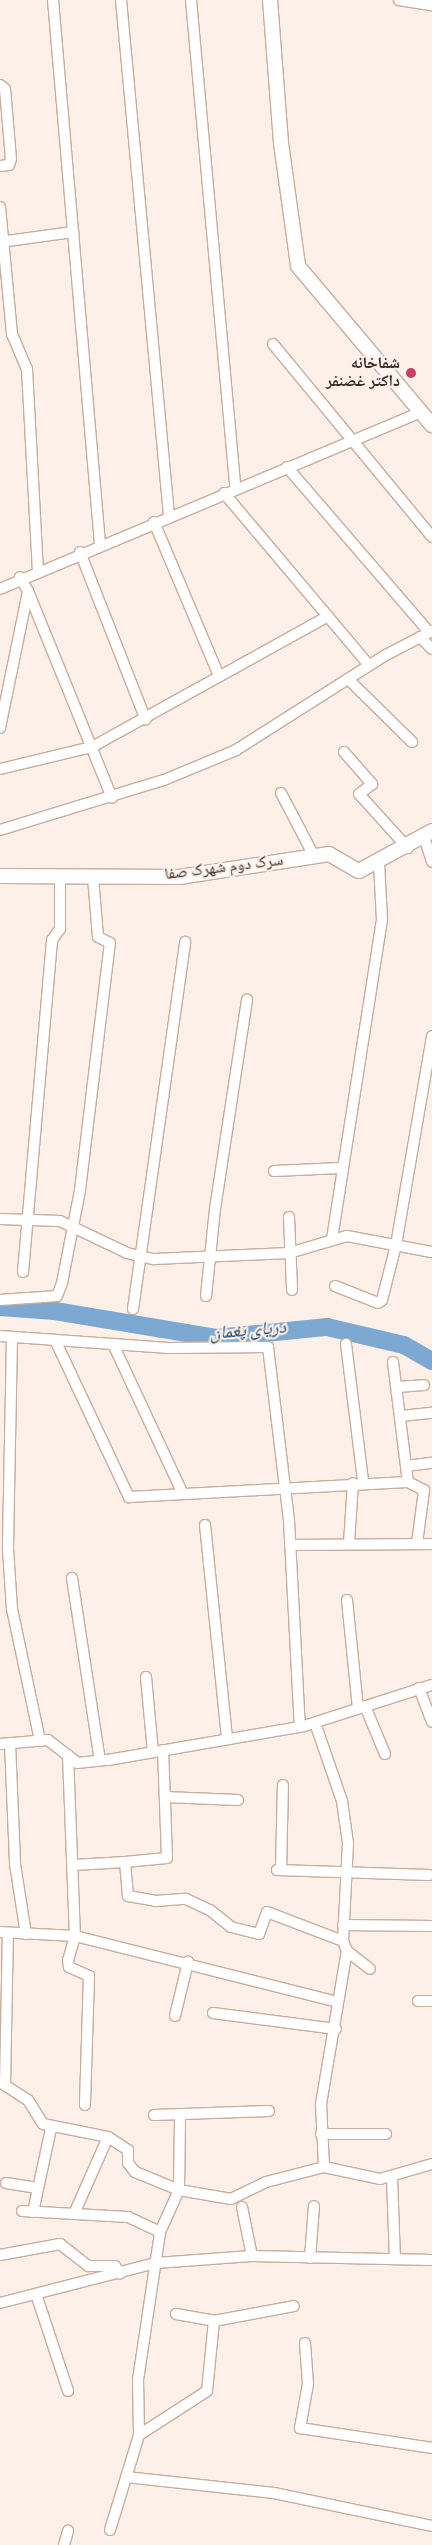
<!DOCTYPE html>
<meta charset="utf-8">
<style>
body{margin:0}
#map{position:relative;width:432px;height:2545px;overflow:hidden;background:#fcf0e9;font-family:Overpass,"Noto Naskh Arabic",sans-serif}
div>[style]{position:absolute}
.river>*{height:18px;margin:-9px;padding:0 9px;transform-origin:9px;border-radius:9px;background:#7ca8d2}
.roads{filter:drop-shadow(1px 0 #c9ad9d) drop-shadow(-1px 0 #c9ad9d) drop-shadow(0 1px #c9ad9d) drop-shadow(0 -1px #c9ad9d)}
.street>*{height:10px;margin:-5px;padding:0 5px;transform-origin:5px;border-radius:5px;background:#fff}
.secondary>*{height:14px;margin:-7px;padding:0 7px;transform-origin:7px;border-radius:7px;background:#fff}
.dots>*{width:14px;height:14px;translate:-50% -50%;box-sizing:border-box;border:2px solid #fcf0e9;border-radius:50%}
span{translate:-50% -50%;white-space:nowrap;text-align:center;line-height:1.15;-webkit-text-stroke:4.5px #fcf0e9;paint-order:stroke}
.poi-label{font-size:16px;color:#382d27;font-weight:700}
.right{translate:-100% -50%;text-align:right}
.street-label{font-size:16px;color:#382d27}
.water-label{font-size:18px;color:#10416a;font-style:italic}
</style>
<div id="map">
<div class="river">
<div style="left:0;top:1307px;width:55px;rotate:4.2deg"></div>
<div style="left:55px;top:1311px;width:163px;rotate:9.5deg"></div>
<div style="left:216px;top:1338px;width:112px;rotate:-5.7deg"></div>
<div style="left:327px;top:1327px;width:79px;rotate:13.2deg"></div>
<div style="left:404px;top:1345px;width:32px;rotate:30deg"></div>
</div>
<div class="roads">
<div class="street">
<div style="left:53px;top:0;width:546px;rotate:85.06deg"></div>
<div style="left:121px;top:0;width:517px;rotate:84.68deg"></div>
<div style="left:191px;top:0;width:490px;rotate:84.8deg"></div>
<div style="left:399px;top:0;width:33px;rotate:9deg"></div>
<div style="left:0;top:85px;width:6px;rotate:39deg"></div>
<div style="left:5px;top:89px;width:70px;rotate:85.1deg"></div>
<div style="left:11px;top:159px;width:6px;rotate:108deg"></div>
<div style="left:9px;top:165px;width:9px;rotate:174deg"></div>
<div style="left:0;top:207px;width:128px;rotate:84.6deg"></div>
<div style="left:12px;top:334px;width:38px;rotate:67deg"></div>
<div style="left:27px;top:369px;width:200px;rotate:86.9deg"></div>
<div style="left:0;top:242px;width:74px;rotate:-7.8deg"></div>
<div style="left:273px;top:344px;width:250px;rotate:50.5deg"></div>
<div style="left:287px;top:467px;width:218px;rotate:49.3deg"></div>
<div style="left:224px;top:493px;width:225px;rotate:49.9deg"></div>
<div style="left:154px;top:522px;width:167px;rotate:67.1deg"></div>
<div style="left:80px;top:552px;width:180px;rotate:68.6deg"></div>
<div style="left:0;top:589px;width:458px;rotate:-22.8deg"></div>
<div style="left:28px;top:591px;width:223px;rotate:67.9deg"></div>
<div style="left:420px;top:637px;width:17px;rotate:45deg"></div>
<div style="left:348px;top:679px;width:90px;rotate:44.5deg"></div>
<div style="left:0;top:728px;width:140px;rotate:-78.4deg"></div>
<div style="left:28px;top:591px;width:16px;rotate:-120deg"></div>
<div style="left:344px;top:752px;width:43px;rotate:48.8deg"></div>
<div style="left:372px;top:784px;width:16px;rotate:142deg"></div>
<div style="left:359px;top:794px;width:73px;rotate:47.8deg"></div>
<div style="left:0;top:769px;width:95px;rotate:-13.4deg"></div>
<div style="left:92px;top:747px;width:270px;rotate:-29deg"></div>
<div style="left:281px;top:793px;width:71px;rotate:62.4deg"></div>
<div style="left:0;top:830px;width:171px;rotate:-17deg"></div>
<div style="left:164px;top:780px;width:78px;rotate:-22.6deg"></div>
<div style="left:236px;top:750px;width:175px;rotate:-32.4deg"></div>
<div style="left:384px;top:656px;width:54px;rotate:-27.5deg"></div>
<div style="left:424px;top:837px;width:26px;rotate:72deg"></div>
<div style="left:274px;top:1171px;width:67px;rotate:-2.6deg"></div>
<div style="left:289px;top:1217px;width:73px;rotate:87.6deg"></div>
<div style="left:0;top:1219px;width:60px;rotate:1.9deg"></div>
<div style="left:60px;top:1221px;width:74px;rotate:25.5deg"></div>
<div style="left:127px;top:1253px;width:28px;rotate:13deg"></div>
<div style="left:154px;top:1259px;width:135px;rotate:-2.5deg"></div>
<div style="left:289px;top:1253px;width:60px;rotate:-16.3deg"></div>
<div style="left:347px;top:1236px;width:86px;rotate:10.7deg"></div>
<div style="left:332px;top:1239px;width:323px;rotate:-81.1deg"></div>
<div style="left:382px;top:920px;width:58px;rotate:-93deg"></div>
<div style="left:23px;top:1272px;width:333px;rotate:-85deg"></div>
<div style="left:52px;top:940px;width:14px;rotate:-54deg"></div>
<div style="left:60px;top:929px;width:53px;rotate:-90deg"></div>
<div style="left:335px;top:1286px;width:46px;rotate:21.6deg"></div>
<div style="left:378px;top:1303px;width:5px;rotate:-37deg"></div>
<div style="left:382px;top:1300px;width:57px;rotate:-75.7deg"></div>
<div style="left:396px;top:1245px;width:212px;rotate:-80.2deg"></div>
<div style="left:206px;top:1296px;width:87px;rotate:-84.1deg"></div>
<div style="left:215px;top:1209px;width:212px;rotate:-81.3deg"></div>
<div style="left:0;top:1300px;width:57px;rotate:-4deg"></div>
<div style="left:57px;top:1296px;width:14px;rotate:-69deg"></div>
<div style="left:62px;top:1283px;width:95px;rotate:-79deg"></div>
<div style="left:80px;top:1190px;width:249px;rotate:-83.1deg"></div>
<div style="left:110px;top:943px;width:13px;rotate:-153deg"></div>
<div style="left:98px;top:937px;width:60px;rotate:-94.8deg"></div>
<div style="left:133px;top:1309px;width:371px;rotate:-81.9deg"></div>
<div style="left:0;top:1336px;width:169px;rotate:4.1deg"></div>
<div style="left:169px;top:1348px;width:99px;rotate:-0.6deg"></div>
<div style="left:268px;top:1347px;width:174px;rotate:83.1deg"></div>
<div style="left:289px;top:1520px;width:207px;rotate:87deg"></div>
<div style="left:12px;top:1337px;width:212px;rotate:91.1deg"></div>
<div style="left:8px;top:1549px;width:60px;rotate:86.2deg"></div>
<div style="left:12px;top:1609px;width:135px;rotate:78deg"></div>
<div style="left:55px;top:1340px;width:174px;rotate:64.8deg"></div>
<div style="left:129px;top:1497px;width:279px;rotate:-3.1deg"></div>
<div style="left:408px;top:1482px;width:18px;rotate:27deg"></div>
<div style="left:424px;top:1490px;width:54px;rotate:97.4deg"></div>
<div style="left:113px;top:1344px;width:163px;rotate:65deg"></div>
<div style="left:346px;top:1344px;width:138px;rotate:82.9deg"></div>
<div style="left:393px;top:1362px;width:121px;rotate:82.9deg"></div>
<div style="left:397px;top:1387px;width:27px;rotate:-4deg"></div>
<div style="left:401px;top:1416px;width:31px;rotate:-6deg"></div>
<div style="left:406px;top:1466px;width:26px;rotate:-7deg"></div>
<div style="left:205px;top:1525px;width:215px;rotate:84.1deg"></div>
<div style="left:349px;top:1543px;width:60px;rotate:-86.2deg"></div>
<div style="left:290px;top:1545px;width:142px;rotate:-0.4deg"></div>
<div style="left:72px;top:1578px;width:184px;rotate:81.3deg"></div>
<div style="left:347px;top:1600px;width:109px;rotate:84.2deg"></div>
<div style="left:146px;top:1677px;width:75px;rotate:84.7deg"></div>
<div style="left:419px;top:1688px;width:36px;rotate:69deg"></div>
<div style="left:365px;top:1706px;width:52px;rotate:67.4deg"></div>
<div style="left:315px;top:1723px;width:83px;rotate:70.9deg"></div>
<div style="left:342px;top:1801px;width:42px;rotate:81.9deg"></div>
<div style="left:348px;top:1843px;width:98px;rotate:92.9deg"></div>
<div style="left:343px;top:1941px;width:11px;rotate:68deg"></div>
<div style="left:347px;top:1951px;width:29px;rotate:38deg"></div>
<div style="left:10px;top:1743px;width:121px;rotate:87.6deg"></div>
<div style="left:15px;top:1864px;width:71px;rotate:81.1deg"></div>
<div style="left:0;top:1744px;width:48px;rotate:-4.8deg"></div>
<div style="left:48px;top:1740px;width:37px;rotate:38deg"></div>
<div style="left:77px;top:1763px;width:31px;rotate:-6deg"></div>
<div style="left:108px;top:1760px;width:199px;rotate:-9.8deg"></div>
<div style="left:304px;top:1726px;width:134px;rotate:-17.8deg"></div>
<div style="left:68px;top:1755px;width:181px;rotate:87.8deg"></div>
<div style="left:75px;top:1936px;width:25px;rotate:106deg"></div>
<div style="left:68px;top:1960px;width:7px;rotate:82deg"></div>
<div style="left:69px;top:1967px;width:22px;rotate:24deg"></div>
<div style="left:89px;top:1976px;width:129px;rotate:91.8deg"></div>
<div style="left:165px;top:1797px;width:73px;rotate:2.4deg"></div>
<div style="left:125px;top:1862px;width:42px;rotate:-5.4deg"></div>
<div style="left:167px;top:1858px;width:108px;rotate:-92.1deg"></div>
<div style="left:74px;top:1865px;width:51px;rotate:-3.4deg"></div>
<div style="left:125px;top:1862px;width:34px;rotate:85deg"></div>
<div style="left:128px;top:1896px;width:27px;rotate:10deg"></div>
<div style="left:155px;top:1901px;width:31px;rotate:-4deg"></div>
<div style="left:186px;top:1899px;width:26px;rotate:25deg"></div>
<div style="left:210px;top:1910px;width:27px;rotate:39deg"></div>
<div style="left:231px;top:1927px;width:29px;rotate:14deg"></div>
<div style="left:259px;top:1934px;width:23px;rotate:-70deg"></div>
<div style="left:267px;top:1912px;width:81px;rotate:20.9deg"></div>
<div style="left:277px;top:1870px;width:152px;rotate:1.9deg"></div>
<div style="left:281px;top:1870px;width:85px;rotate:-88.7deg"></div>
<div style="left:343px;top:1925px;width:89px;rotate:0.6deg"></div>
<div style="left:0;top:1932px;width:75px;rotate:3.1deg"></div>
<div style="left:75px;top:1936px;width:271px;rotate:14.1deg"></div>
<div style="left:418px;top:2001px;width:14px"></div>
<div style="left:213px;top:2013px;width:124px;rotate:7.4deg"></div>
<div style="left:175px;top:2016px;width:56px;rotate:-76.5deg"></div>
<div style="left:0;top:2082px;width:33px;rotate:33deg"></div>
<div style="left:28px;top:2100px;width:28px;rotate:58deg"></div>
<div style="left:43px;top:2124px;width:66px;rotate:11.3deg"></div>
<div style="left:108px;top:2137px;width:24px;rotate:33deg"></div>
<div style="left:128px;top:2150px;width:13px;rotate:90deg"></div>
<div style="left:128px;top:2163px;width:11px;rotate:52deg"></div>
<div style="left:135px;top:2172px;width:48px;rotate:22.2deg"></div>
<div style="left:179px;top:2190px;width:53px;rotate:9.8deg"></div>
<div style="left:231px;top:2199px;width:39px;rotate:-26deg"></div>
<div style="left:266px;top:2182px;width:60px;rotate:-14.5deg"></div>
<div style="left:324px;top:2167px;width:57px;rotate:12.1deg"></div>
<div style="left:380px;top:2179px;width:54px;rotate:-16.1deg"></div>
<div style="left:5px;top:2085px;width:152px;rotate:-88.9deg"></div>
<div style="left:154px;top:2115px;width:115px;rotate:-2deg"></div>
<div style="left:321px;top:2134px;width:65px"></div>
<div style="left:324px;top:2167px;width:63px;rotate:-92.7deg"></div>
<div style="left:321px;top:2104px;width:155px;rotate:-80.4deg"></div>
<div style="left:392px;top:2178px;width:80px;rotate:87.9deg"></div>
<div style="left:6px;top:2183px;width:30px;rotate:9deg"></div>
<div style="left:242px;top:2207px;width:50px;rotate:78.5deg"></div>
<div style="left:22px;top:2211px;width:106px;rotate:3.2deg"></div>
<div style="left:128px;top:2217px;width:35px;rotate:25deg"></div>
<div style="left:33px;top:2212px;width:85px;rotate:-77.8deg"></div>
<div style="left:74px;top:2214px;width:84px;rotate:-66.2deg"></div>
<div style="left:0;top:2255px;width:61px;rotate:-10.4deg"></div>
<div style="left:60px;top:2244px;width:36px;rotate:38deg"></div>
<div style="left:88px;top:2266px;width:27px"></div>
<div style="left:115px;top:2266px;width:9px;rotate:58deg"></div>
<div style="left:310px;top:2258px;width:52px;rotate:-85.6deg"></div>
<div style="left:37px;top:2297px;width:99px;rotate:71.7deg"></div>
<div style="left:0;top:2303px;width:161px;rotate:-14.4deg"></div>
<div style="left:156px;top:2263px;width:96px;rotate:-4.2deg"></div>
<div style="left:252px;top:2256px;width:180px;rotate:1.3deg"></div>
<div style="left:176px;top:2314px;width:39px;rotate:10deg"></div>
<div style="left:214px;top:2321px;width:81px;rotate:-10.6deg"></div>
<div style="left:305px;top:2343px;width:41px;rotate:85.8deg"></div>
<div style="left:308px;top:2384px;width:45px;rotate:100.3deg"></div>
<div style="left:300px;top:2428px;width:134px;rotate:8.6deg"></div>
<div style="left:139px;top:2435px;width:81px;rotate:-32.9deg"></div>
<div style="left:207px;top:2391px;width:70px;rotate:-84.3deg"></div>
<div style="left:126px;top:2477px;width:149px;rotate:6.2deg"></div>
<div style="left:274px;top:2493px;width:161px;rotate:11.8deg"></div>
<div style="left:110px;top:2530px;width:99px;rotate:-73deg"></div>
<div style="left:139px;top:2435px;width:55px;rotate:-91deg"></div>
<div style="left:138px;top:2380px;width:150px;rotate:-81.5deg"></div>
<div style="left:160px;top:2232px;width:46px;rotate:-65.7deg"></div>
<div style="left:179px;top:2190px;width:75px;rotate:-89.2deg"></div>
<div style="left:64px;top:2545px;width:15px;rotate:-74deg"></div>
</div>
<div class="secondary">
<div style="left:270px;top:0;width:143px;rotate:85.6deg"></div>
<div style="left:281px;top:143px;width:124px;rotate:82.1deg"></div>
<div style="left:298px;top:266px;width:208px;rotate:49.9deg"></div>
<div style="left:0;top:876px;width:179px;rotate:0.3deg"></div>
<div style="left:179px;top:877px;width:152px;rotate:-8.7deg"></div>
<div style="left:329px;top:854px;width:34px;rotate:30deg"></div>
<div style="left:359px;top:871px;width:83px;rotate:-28.7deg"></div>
</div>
</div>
<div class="dots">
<div style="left:411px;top:373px;background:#cc3d64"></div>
</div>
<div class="poi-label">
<span class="right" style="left:400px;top:373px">شفاخانه<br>داکتر غضنفر</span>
</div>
<div class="street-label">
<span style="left:224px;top:868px;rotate:-7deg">سرک دوم شهرک صفا</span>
</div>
<div class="water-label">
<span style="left:248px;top:1332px;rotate:-5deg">دریای پغمان</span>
</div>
</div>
